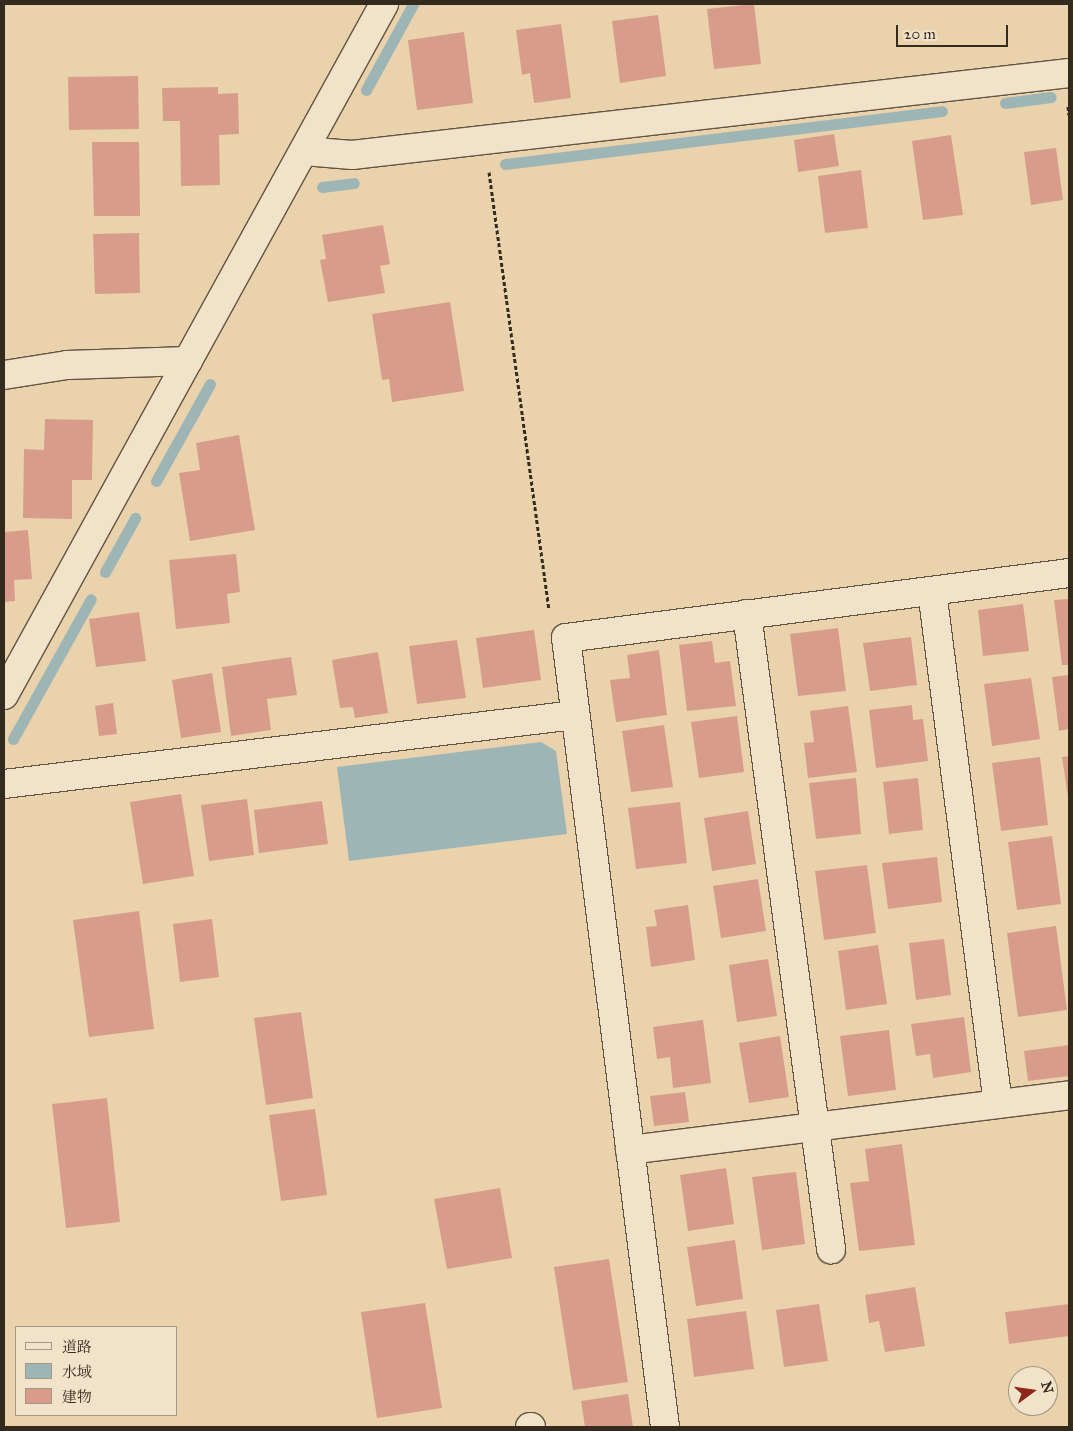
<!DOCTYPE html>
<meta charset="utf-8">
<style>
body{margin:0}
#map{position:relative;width:1073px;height:1431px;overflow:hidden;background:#ead2ad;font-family:"IM FELL Great Primer","Noto Serif JP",serif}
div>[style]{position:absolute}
.water>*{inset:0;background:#9db5b5}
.stream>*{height:11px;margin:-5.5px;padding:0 5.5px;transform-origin:5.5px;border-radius:5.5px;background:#9db5b5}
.building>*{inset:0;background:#d89d8a}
.path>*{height:3px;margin-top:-1.5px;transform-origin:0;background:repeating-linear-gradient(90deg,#342a1d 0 4px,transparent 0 6.5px)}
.roads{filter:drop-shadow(1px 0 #625441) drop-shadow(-1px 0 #625441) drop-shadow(0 1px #625441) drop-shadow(0 -1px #625441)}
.minor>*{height:28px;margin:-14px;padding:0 14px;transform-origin:14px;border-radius:14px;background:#f1e2ca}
span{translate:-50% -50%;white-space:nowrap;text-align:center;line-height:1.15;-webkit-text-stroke:4px #f1e2ca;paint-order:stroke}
.frame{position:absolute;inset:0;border:5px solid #342a1d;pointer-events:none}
.legend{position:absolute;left:15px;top:1326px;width:162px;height:90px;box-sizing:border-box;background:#f1e2ca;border:1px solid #a59885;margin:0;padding:6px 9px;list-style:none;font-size:15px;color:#342a1d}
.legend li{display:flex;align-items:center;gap:10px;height:25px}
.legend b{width:25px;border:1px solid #a59885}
.north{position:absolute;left:1008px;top:1366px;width:50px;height:50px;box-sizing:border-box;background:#f1e2ca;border:1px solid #a59885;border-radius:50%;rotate:76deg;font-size:14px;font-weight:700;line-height:20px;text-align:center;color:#342a1d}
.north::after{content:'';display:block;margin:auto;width:18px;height:22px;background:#8f2418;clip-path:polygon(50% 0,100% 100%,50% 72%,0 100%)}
.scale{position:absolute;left:896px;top:25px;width:112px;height:22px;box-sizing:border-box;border:2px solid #342a1d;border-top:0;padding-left:6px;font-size:15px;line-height:18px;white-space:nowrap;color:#342a1d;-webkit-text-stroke:4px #f1e2ca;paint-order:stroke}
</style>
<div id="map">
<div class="water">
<div style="clip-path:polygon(541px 742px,556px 751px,567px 834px,349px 861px,337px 767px)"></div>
</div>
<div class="stream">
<div style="left:366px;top:90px;width:98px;rotate:-61.3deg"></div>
<div style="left:1005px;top:103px;width:46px;rotate:-7.4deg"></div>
<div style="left:505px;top:164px;width:440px;rotate:-6.9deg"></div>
<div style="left:322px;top:187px;width:32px;rotate:-7deg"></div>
<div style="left:156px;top:481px;width:111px;rotate:-60.9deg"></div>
<div style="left:105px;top:572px;width:62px;rotate:-60.9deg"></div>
<div style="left:13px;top:739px;width:160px;rotate:-60.9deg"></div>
</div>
<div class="building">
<div style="clip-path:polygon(754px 4px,761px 64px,714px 69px,707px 9px)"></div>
<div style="clip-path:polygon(658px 15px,666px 76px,620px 83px,612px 21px)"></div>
<div style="clip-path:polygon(561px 24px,571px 98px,534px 103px,530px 73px,522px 75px,516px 30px)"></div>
<div style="clip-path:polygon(464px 32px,473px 103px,417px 110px,408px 40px)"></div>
<div style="clip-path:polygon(138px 76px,139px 129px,69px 130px,68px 77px)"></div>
<div style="clip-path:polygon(218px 87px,218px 94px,238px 93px,239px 134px,219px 135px,220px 185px,181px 186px,180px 121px,163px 121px,162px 88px)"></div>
<div style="clip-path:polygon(834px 134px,839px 166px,798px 172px,794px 140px)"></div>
<div style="clip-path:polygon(951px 135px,963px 215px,923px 220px,912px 141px)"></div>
<div style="clip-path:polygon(92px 142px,139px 142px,140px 216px,94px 216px)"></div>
<div style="clip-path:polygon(1056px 148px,1063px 200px,1031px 205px,1024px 152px)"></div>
<div style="clip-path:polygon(861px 170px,868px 228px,825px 233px,818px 176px)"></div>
<div style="clip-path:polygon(383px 225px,390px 264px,380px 266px,385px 293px,328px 302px,320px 260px,326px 259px,322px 235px)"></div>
<div style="clip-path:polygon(139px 233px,140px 293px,95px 294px,93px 234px)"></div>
<div style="clip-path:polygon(450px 302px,464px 391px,392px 402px,389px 379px,382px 380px,372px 314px)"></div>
<div style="clip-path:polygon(45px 419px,93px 420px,92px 480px,72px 480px,72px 519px,23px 518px,24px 449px,44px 450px)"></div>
<div style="clip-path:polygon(239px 435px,255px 530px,190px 541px,179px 473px,200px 470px,196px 443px)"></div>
<div style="clip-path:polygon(28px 530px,32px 579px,14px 580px,15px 601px,4px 602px,4px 532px)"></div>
<div style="clip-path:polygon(236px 554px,240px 592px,227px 594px,230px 623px,176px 629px,169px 560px)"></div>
<div style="clip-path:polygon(1069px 599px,1069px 665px,1062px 665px,1054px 600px)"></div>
<div style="clip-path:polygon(1023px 604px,1029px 651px,983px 656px,978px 610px)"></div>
<div style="clip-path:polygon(139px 612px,146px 661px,96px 667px,89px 619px)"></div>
<div style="clip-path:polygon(838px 628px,846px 691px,798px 696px,790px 634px)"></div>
<div style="clip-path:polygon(534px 630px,541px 680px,483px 688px,476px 638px)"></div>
<div style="clip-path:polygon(911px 637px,917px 685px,870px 691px,863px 643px)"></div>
<div style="clip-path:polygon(457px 640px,466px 698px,417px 704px,409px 646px)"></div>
<div style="clip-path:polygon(712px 641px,715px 663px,730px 661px,736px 706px,687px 711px,679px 645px)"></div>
<div style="clip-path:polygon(659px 650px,667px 715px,616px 722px,610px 680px,630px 678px,627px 655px)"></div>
<div style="clip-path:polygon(378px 652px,388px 713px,355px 718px,353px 707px,340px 708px,332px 660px)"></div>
<div style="clip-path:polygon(291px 657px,297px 695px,267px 699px,271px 730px,231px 736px,222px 667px)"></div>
<div style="clip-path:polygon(212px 673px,221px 732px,181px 738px,172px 680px)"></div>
<div style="clip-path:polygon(1069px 675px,1069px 729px,1059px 731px,1052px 677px)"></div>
<div style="clip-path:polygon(1031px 678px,1040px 739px,992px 746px,984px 684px)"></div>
<div style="clip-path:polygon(113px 703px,117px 734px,99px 736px,95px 706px)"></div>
<div style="clip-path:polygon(912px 705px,913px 720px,923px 719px,928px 761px,876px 768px,869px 710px)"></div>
<div style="clip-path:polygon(848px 706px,857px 772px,808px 778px,804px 743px,814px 742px,810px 711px)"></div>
<div style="clip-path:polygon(737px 716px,744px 772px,699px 778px,691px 722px)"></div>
<div style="clip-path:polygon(664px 725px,673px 787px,631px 792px,622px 731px)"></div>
<div style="clip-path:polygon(1069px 756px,1069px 797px,1068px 797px,1062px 757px)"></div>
<div style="clip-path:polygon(1040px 757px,1048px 825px,1001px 831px,992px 763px)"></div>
<div style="clip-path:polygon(856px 778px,861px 834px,816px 839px,809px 783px)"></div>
<div style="clip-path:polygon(918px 778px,923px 830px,889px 834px,883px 782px)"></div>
<div style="clip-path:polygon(181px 794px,194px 876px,143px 884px,130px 802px)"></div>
<div style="clip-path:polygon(247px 799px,254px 855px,209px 861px,201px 805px)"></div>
<div style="clip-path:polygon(322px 801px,328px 844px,259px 853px,254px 810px)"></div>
<div style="clip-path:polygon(680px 802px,687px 863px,636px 869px,628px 808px)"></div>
<div style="clip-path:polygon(748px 811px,756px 864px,712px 871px,704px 818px)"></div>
<div style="clip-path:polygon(1052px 836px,1061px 904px,1017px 910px,1008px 842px)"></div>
<div style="clip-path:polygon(937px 857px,942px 902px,888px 909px,882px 863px)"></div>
<div style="clip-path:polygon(867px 865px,876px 933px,824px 940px,815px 871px)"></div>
<div style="clip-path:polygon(758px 879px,766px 931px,721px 938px,713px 886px)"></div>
<div style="clip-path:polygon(688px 905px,695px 960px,651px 967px,646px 927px,657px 926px,654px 910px)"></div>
<div style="clip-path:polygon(139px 911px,154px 1029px,89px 1037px,73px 920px)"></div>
<div style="clip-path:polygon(212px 919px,219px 977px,180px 982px,173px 924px)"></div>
<div style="clip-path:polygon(1056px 926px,1067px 1010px,1018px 1017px,1007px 933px)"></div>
<div style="clip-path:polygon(944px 939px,951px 995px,916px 1000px,909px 943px)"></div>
<div style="clip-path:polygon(878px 945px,887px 1004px,846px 1010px,838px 951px)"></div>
<div style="clip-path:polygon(768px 959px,777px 1016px,737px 1022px,729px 965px)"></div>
<div style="clip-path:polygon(301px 1012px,313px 1098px,266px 1105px,254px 1018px)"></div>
<div style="clip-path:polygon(964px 1017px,971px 1072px,933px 1078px,930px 1054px,916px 1056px,911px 1024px)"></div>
<div style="clip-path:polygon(703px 1020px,711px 1083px,673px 1088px,670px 1057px,657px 1059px,653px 1027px)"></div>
<div style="clip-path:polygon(889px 1030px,896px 1090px,848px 1096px,840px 1036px)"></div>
<div style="clip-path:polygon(780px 1036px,789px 1097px,749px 1103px,739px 1043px)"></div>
<div style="clip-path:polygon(1069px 1045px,1069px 1076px,1028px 1081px,1024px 1051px)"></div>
<div style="clip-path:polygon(685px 1092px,689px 1122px,654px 1126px,650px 1096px)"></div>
<div style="clip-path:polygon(107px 1098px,120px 1222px,66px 1228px,52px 1104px)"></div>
<div style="clip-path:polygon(315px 1109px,327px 1195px,281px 1201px,269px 1115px)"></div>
<div style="clip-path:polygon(902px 1144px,915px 1245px,859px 1251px,850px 1183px,869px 1181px,865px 1149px)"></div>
<div style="clip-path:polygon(726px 1168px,734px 1224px,688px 1231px,680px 1175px)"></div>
<div style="clip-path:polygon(796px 1172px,805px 1244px,762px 1250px,752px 1177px)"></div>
<div style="clip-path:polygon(500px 1188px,512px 1258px,447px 1269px,434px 1199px)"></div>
<div style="clip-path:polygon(735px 1240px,743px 1299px,696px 1306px,687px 1247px)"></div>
<div style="clip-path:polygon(609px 1259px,628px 1382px,573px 1390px,554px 1267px)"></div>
<div style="clip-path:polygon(915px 1287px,925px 1346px,885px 1352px,879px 1321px,869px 1323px,865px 1295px)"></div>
<div style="clip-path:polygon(425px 1303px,442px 1408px,377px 1418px,361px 1312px)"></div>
<div style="clip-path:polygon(819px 1304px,828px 1361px,784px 1367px,776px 1310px)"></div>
<div style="clip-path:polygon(1069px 1304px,1069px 1336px,1009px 1344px,1005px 1312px)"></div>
<div style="clip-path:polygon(746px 1311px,754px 1369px,694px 1377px,687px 1319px)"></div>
<div style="clip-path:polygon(628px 1394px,633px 1427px,585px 1427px,581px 1401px)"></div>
</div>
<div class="path">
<div style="left:1068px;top:106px;width:9px;rotate:84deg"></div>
<div style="left:489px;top:172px;width:441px;rotate:82.2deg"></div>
</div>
<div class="roads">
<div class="minor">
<div style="left:304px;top:151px;width:48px;rotate:4.8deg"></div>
<div style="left:352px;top:155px;width:722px;rotate:-6.52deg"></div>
<div style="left:4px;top:375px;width:64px;rotate:-9deg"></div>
<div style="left:67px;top:365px;width:121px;rotate:-1.9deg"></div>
<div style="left:932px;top:591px;width:517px;rotate:82.67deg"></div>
<div style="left:747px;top:614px;width:641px;rotate:82.46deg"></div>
<div style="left:4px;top:695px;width:789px;rotate:-61.19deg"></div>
<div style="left:4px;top:784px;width:575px;rotate:-6.89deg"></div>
<div style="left:630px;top:1150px;width:442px;rotate:-7.1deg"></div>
<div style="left:530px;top:1427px;width:1px"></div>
<div style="left:665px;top:1427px;width:795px;rotate:-97.15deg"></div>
<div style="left:566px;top:638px;width:507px;rotate:-7.36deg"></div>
</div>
</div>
<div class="frame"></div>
<ul class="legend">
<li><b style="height:6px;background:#f1e2ca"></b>道路</li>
<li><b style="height:14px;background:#9db5b5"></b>水域</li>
<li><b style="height:14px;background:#d89d8a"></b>建物</li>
</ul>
<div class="north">N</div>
<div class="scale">20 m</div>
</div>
